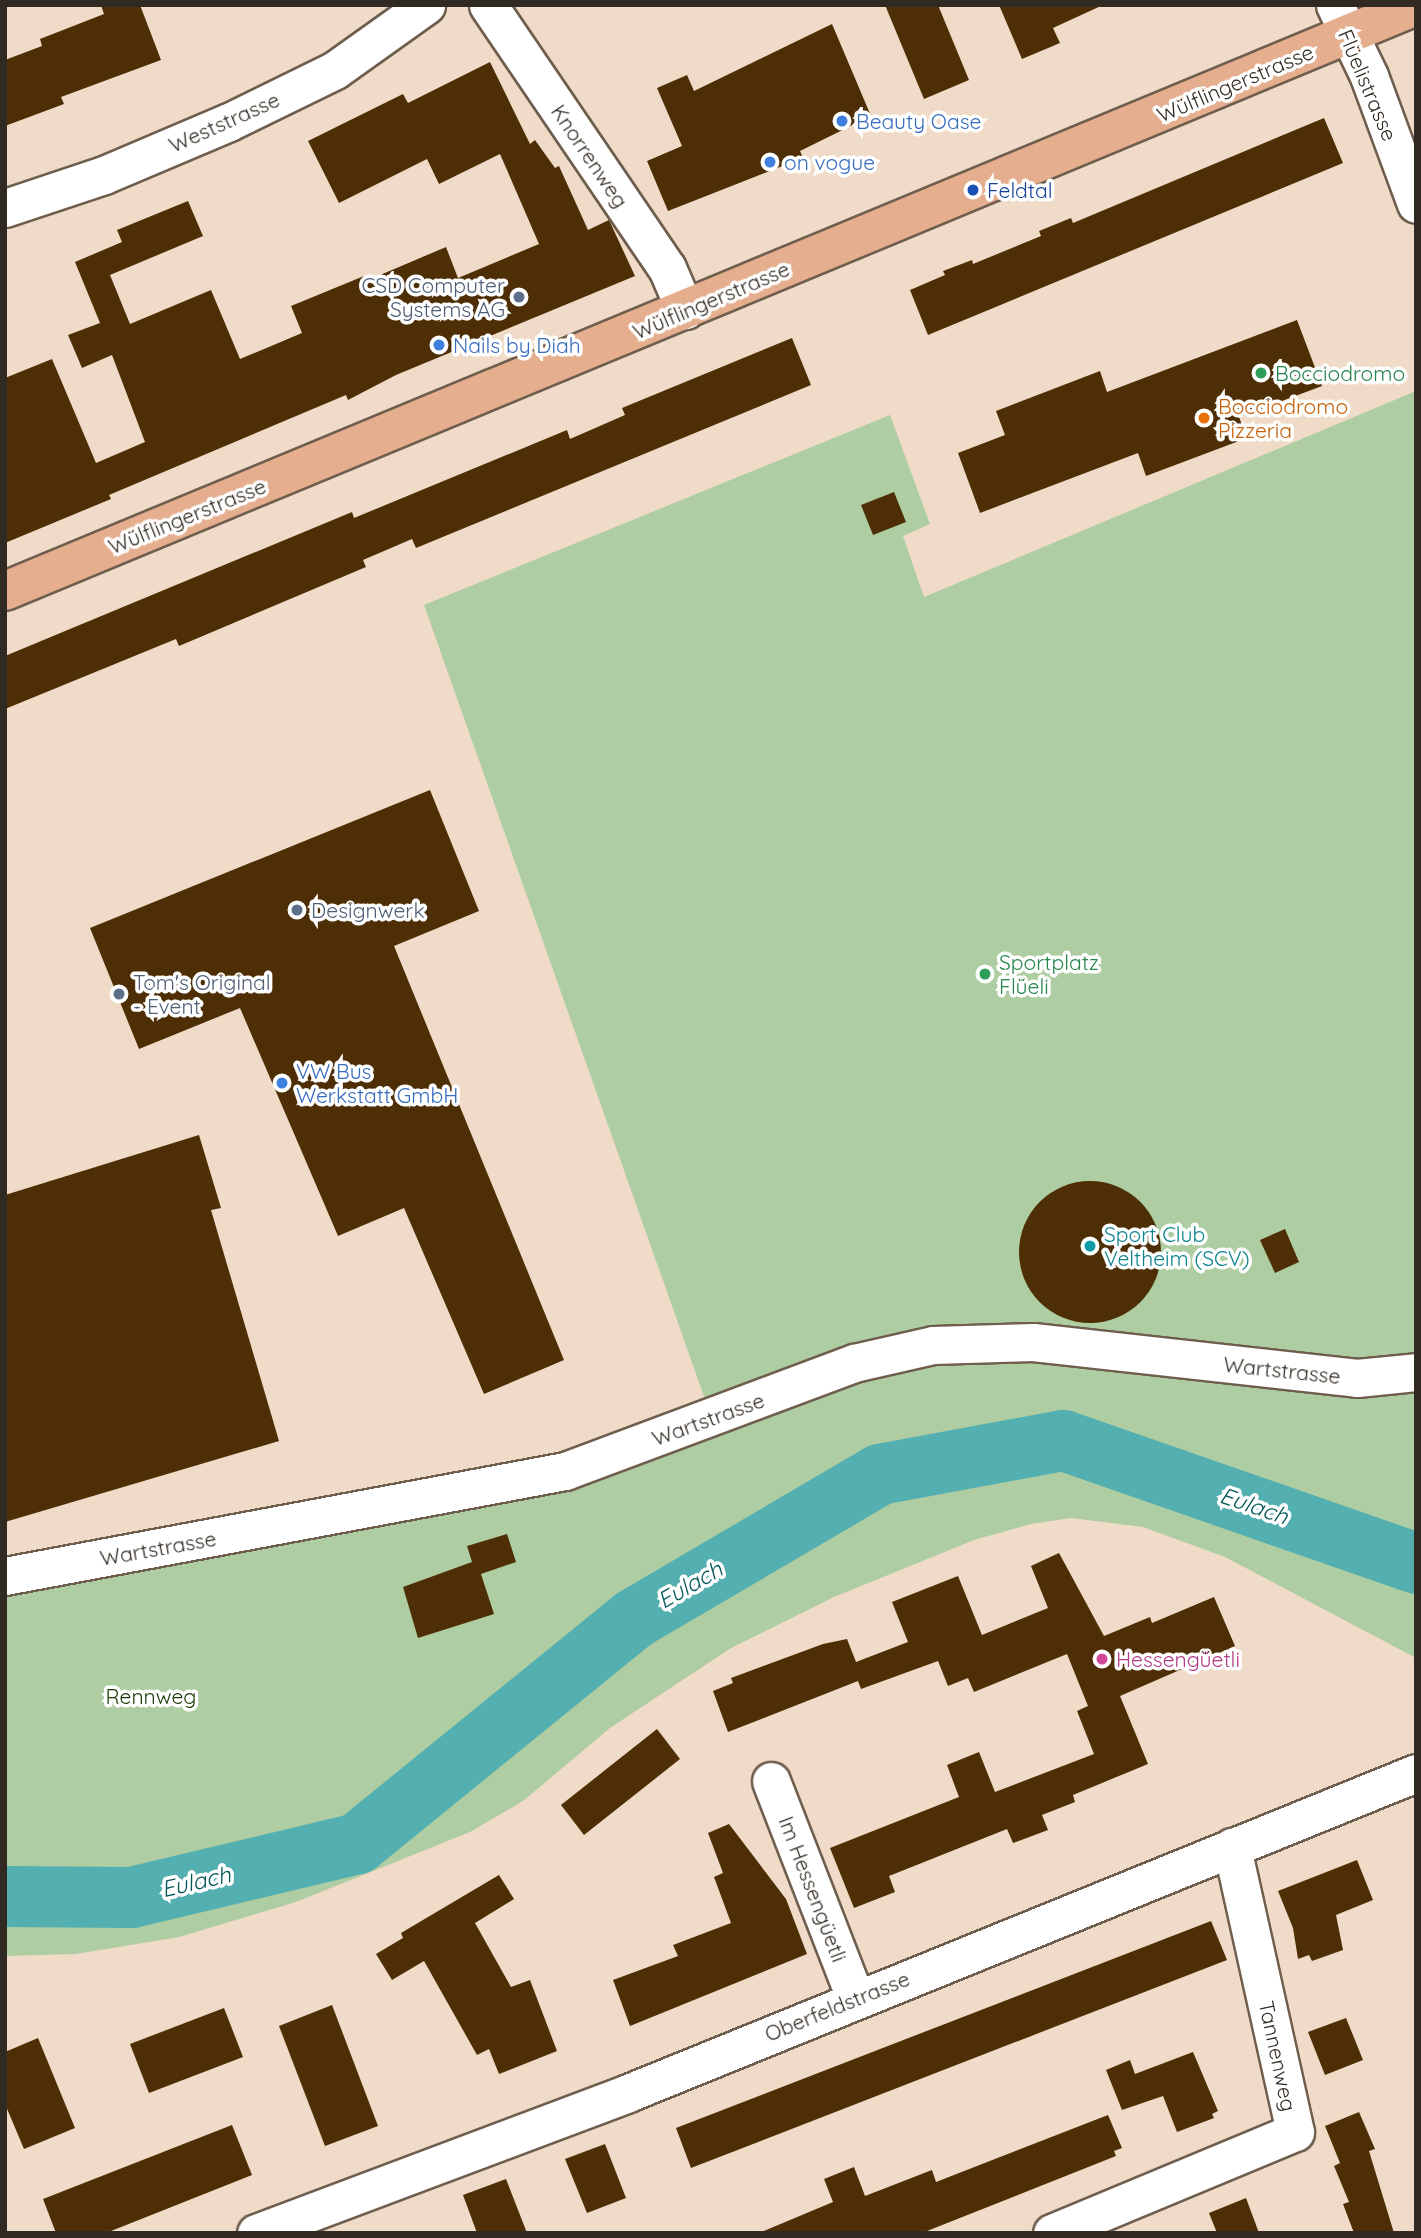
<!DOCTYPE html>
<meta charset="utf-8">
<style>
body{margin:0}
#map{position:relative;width:1421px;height:2238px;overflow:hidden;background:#efdbc7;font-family:Quicksand,sans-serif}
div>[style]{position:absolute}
.green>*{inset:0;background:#aecda2}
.river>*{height:61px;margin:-30.5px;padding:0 30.5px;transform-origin:30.5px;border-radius:30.5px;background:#54afb0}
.building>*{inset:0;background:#4e2f05}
.round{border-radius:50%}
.roads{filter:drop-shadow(2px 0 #6f5e4d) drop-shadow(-2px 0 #6f5e4d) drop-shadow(0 2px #6f5e4d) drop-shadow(0 -2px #6f5e4d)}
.minor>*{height:37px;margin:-18.5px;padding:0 18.5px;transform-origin:18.5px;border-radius:18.5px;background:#fff}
.primary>*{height:38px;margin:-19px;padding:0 19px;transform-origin:19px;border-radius:19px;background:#e5af8f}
.dots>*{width:19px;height:19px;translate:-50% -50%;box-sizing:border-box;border:4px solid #fff;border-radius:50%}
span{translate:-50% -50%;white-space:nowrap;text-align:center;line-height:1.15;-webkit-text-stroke:7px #fff;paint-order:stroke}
.street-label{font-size:21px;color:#312a22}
.shop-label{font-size:21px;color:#366cbe}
.left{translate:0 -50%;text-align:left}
.transit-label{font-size:21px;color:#164399}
.service-label{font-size:21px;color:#4e5e75}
.right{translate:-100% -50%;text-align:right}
.leisure-label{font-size:21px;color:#27864d}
.food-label{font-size:21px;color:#c56008}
.culture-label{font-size:21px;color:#0d838f}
.hotel-label{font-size:21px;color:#b23c85}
.park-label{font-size:21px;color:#183c03}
.water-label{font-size:23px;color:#05585a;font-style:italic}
.frame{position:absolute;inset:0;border:7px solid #312a22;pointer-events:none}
</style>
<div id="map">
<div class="green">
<div style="clip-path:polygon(1416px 391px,1416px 1372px,933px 1345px,712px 1419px,424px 605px,890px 415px,930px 524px,903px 536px,924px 597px)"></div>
<div style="clip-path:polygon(1018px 1357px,1416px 1380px,1416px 1658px,1225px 1557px,1143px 1527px,1071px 1518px,1031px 1524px,974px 1540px,834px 1597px,731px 1648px,610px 1728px,523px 1801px,470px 1832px,296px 1902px,179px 1937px,76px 1954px,5px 1956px,5px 1576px,496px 1485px,855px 1369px)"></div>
</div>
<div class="river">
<div style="left:5px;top:1896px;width:126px;rotate:0.5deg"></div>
<div style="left:131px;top:1897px;width:232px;rotate:-13.4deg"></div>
<div style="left:357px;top:1843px;width:357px;rotate:-39.1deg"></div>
<div style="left:634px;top:1618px;width:284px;rotate:-30.4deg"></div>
<div style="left:879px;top:1474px;width:187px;rotate:-10.5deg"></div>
<div style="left:1063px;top:1440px;width:374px;rotate:19.2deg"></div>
</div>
<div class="building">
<div style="clip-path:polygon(101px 5px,140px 5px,161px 60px,61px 97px,64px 104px,5px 126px,5px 60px,42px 46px,40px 39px,104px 14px)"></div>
<div style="clip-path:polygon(885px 5px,938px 5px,969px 80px,924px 99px)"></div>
<div style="clip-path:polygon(999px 5px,1103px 5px,1053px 28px,1060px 43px,1022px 59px)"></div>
<div style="clip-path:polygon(832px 24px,871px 116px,800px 151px,803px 158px,668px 211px,647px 161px,682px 146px,657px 88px,687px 75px,694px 91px)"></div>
<div style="clip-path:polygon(490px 62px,530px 144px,535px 140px,555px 168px,559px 166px,588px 230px,609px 220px,635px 276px,396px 375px,348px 400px,346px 395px,109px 495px,111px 499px,5px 543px,5px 378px,52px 359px,96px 463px,145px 442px,112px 355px,82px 368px,68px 335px,100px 323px,75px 262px,122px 242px,117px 230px,188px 201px,203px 236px,110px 275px,130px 324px,211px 290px,240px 359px,302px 333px,291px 306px,364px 276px,366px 281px,446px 247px,458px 278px,539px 244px,500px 154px,439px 184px,427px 159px,339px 203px,308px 141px,403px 94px,408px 103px)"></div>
<div style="clip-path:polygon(1324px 118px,1343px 163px,928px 335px,910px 290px,945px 275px,943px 271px,972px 260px,973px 264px,1041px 236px,1039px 231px,1071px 218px,1073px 223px)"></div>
<div style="clip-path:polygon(1297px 320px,1322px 386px,1239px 417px,1247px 438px,1146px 476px,1138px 453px,980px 513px,958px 453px,1005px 435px,996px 411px,1100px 371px,1107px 392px)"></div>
<div style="clip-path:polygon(792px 338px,811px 385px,416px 548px,412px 539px,363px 560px,366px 567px,179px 646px,176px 639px,5px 709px,5px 656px,352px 512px,354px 518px,567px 430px,570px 439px,625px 415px,622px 408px)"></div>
<div style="clip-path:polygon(894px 492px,906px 522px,873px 535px,861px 505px)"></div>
<div style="clip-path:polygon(430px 790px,479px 911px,394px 946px,564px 1360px,484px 1394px,404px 1208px,338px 1236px,240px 1008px,139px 1049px,90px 928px)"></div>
<div style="clip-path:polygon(199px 1135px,221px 1208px,211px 1210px,279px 1441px,5px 1522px,5px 1195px)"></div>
<div class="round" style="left:1019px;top:1181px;width:142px;height:142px"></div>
<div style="clip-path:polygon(1285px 1229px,1299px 1262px,1275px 1273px,1260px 1240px)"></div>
<div style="clip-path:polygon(507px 1534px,516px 1562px,481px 1574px,494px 1614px,418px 1638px,403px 1587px,472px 1562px,467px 1546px)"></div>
<div style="clip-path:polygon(1059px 1553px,1104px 1636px,1150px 1617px,1152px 1623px,1214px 1597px,1235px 1646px,1120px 1696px,1148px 1764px,1073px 1795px,1075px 1802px,1042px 1815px,1048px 1830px,1013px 1843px,1007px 1829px,889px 1876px,895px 1892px,854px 1908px,830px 1848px,959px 1797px,947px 1765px,979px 1752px,995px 1792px,1094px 1754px,1077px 1711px,1088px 1706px,1067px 1654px,974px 1692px,968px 1678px,948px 1686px,938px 1661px,861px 1689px,858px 1681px,728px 1732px,713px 1691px,733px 1683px,731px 1678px,823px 1644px,847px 1639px,856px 1662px,908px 1642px,892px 1602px,958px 1576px,982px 1635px,1048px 1608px,1031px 1566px)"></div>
<div style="clip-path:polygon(657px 1729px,680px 1759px,584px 1835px,561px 1805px)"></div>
<div style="clip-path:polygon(729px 1824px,786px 1899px,807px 1954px,630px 2026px,613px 1980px,678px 1956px,673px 1945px,731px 1923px,714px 1877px,723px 1873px,708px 1833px)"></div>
<div style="clip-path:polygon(1357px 1860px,1373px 1900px,1336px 1915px,1343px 1950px,1312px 1961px,1309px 1955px,1298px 1959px,1293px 1928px,1278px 1891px)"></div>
<div style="clip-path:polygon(499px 1875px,514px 1899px,475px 1923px,511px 1987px,530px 1980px,557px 2051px,499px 2074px,489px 2049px,477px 2055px,424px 1961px,392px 1980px,376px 1954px,403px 1938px,401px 1933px)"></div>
<div style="clip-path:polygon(1211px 1921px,1227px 1960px,691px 2168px,676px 2128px)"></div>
<div style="clip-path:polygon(332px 2005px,378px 2126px,325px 2146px,279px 2026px)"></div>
<div style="clip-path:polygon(224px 2008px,243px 2057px,149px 2093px,130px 2044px)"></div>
<div style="clip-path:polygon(1346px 2018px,1363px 2060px,1325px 2075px,1308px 2032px)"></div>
<div style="clip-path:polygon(38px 2038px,75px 2128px,24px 2149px,5px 2104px,5px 2052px)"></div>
<div style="clip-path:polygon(1193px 2052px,1218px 2111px,1212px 2114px,1214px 2118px,1177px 2132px,1163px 2096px,1122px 2110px,1106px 2070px,1130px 2060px,1135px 2074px)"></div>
<div style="clip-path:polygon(1359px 2112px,1375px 2149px,1369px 2151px,1394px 2233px,1354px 2233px,1343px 2204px,1349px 2202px,1334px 2166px,1340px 2163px,1325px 2126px)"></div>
<div style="clip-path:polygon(1108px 2115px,1122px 2148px,1114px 2151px,1116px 2156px,922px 2233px,759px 2233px,833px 2202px,824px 2179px,854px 2167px,865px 2196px,932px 2170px,936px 2182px)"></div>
<div style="clip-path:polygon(232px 2125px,252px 2175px,106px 2233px,56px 2233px,43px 2199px)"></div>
<div style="clip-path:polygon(605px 2144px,626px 2198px,587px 2213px,565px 2159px)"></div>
<div style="clip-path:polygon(506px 2179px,527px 2233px,477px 2233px,463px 2195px)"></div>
<div style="clip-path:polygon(1246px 2198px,1259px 2233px,1217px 2233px,1209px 2213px)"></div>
</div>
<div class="roads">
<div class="minor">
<div style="left:488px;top:5px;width:318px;rotate:55.8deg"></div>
<div style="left:667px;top:268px;width:46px;rotate:66.8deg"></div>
<div style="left:1335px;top:5px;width:79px;rotate:64.4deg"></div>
<div style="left:1369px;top:76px;width:136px;rotate:69.8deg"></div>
<div style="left:5px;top:208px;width:104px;rotate:-18.4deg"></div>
<div style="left:104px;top:175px;width:136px;rotate:-23deg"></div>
<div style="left:229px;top:122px;width:118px;rotate:-26.1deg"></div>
<div style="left:335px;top:70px;width:112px;rotate:-35.5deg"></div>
<div style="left:5px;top:1576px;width:570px;rotate:-10.62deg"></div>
<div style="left:565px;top:1471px;width:309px;rotate:-20.5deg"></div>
<div style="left:854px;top:1363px;width:81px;rotate:-12.8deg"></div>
<div style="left:933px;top:1345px;width:100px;rotate:-1.7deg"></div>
<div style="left:1033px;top:1342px;width:326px;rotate:6.3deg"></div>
<div style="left:1357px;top:1378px;width:59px;rotate:-5.8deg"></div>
<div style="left:771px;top:1781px;width:233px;rotate:68.8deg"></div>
<div style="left:256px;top:2233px;width:397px;rotate:-20.6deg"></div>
<div style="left:628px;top:2093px;width:850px;rotate:-22.1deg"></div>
<div style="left:1052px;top:2233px;width:263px;rotate:-22.6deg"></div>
<div style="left:1295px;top:2132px;width:292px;rotate:-102.5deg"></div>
</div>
<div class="primary">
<div style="left:5px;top:591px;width:1527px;rotate:-22.52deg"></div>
</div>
</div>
<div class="dots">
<div style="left:842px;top:121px;background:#3f7fe0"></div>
<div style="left:770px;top:162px;background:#3f7fe0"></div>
<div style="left:973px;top:190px;background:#1a4fb4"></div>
<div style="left:519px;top:297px;background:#5c6f8a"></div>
<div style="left:439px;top:345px;background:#3f7fe0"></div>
<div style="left:1261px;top:373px;background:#2e9e5b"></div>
<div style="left:1204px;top:418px;background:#e8710a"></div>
<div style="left:297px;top:910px;background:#5c6f8a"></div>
<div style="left:985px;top:974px;background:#2e9e5b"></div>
<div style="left:119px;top:994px;background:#5c6f8a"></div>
<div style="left:282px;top:1083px;background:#3f7fe0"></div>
<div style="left:1090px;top:1246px;background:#0f9aa8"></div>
<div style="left:1102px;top:1659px;background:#d1479c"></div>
</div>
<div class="street-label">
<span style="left:1235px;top:83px;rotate:-23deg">Wülflingerstrasse</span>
<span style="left:1368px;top:85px;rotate:67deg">Flüelistrasse</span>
<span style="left:224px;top:122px;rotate:-24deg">Weststrasse</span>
<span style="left:590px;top:156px;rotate:56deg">Knorrenweg</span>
<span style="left:711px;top:300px;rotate:-23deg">Wülflingerstrasse</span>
<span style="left:187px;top:516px;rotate:-22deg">Wülflingerstrasse</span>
<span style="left:1282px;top:1370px;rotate:6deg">Wartstrasse</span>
<span style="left:708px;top:1419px;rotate:-20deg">Wartstrasse</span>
<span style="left:158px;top:1548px;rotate:-10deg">Wartstrasse</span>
<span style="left:813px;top:1889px;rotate:69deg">Im Hessengüetli</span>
<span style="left:837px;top:2006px;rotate:-22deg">Oberfeldstrasse</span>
<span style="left:1278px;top:2056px;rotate:78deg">Tannenweg</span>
</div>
<div class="shop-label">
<span class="left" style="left:856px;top:121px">Beauty Oase</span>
<span class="left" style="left:784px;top:162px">on vogue</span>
<span class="left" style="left:453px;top:345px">Nails by Diah</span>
<span class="left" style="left:296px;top:1083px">VW Bus<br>Werkstatt GmbH</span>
</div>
<div class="transit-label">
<span class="left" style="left:987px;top:190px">Feldtal</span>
</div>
<div class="service-label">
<span class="right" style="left:505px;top:297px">CSD Computer<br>Systems AG</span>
<span class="left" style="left:311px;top:910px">Designwerk</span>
<span class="left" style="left:133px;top:994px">Tom's Original<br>- Event</span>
</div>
<div class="leisure-label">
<span class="left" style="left:1275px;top:373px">Bocciodromo</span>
<span class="left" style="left:999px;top:974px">Sportplatz<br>Flüeli</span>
</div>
<div class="food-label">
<span class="left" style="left:1218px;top:418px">Bocciodromo<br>Pizzeria</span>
</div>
<div class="culture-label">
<span class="left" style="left:1104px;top:1246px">Sport Club<br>Veltheim (SCV)</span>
</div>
<div class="hotel-label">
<span class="left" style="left:1116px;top:1659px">Hessengüetli</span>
</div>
<div class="park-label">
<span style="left:151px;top:1696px">Rennweg</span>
</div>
<div class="water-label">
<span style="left:1254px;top:1506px;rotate:19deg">Eulach</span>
<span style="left:690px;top:1585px;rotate:-30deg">Eulach</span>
<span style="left:196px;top:1882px;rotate:-13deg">Eulach</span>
</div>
<div class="frame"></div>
</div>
